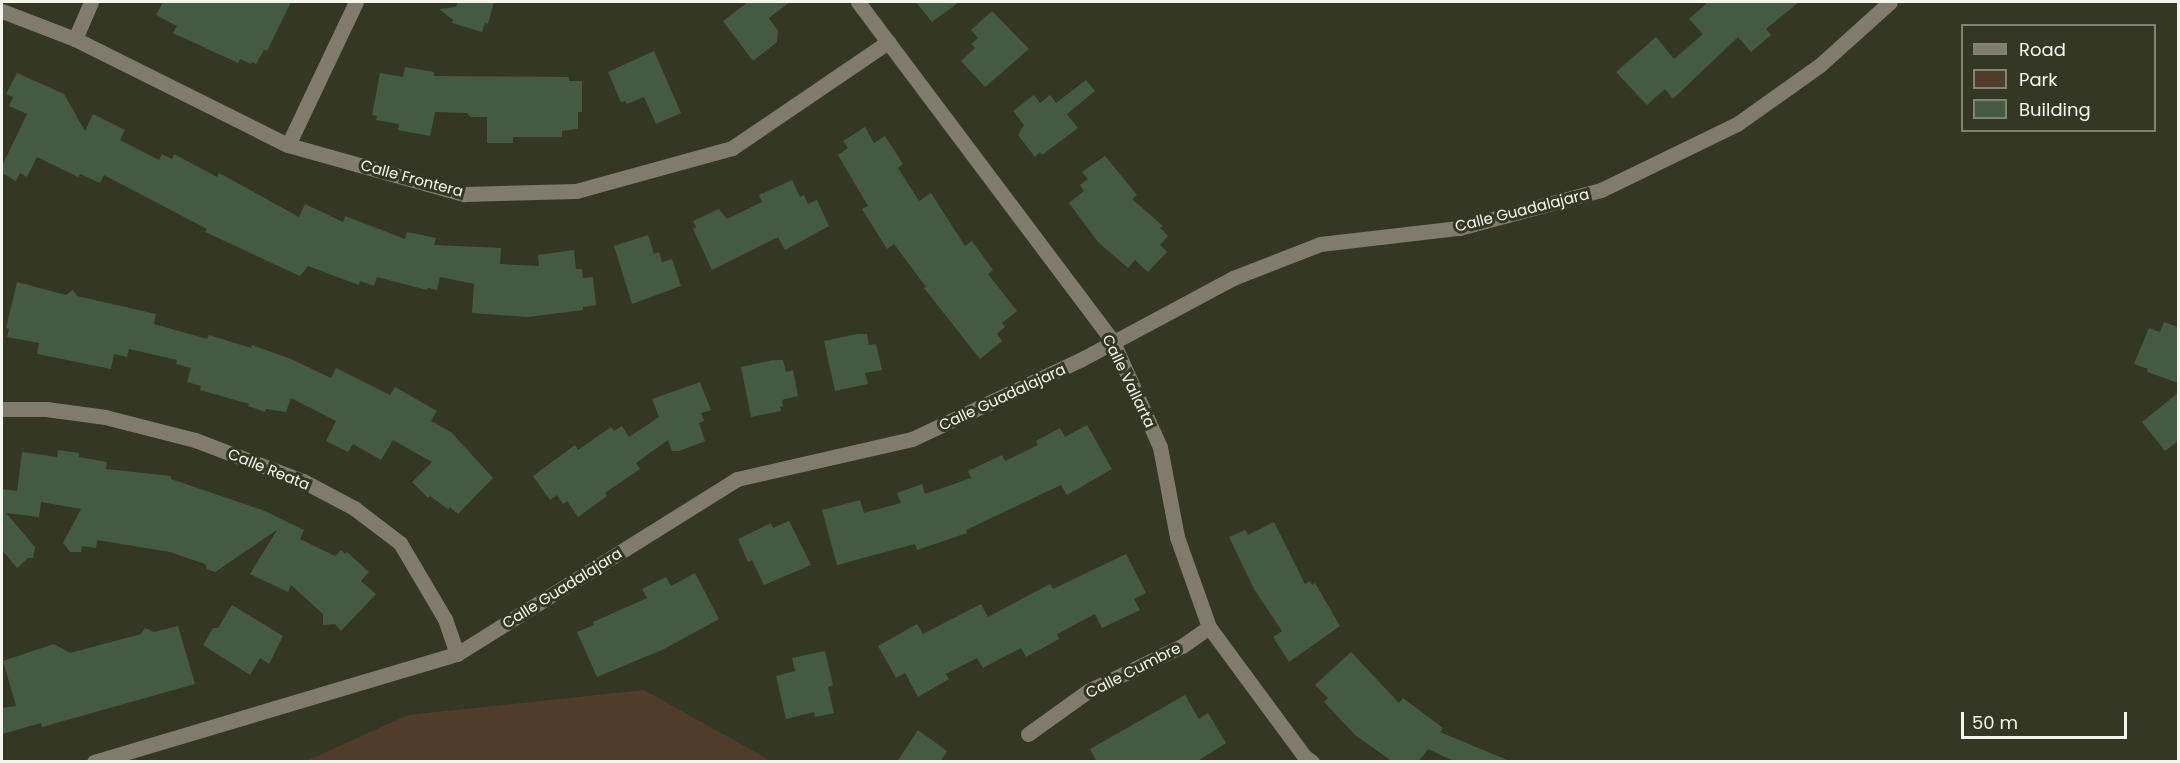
<!DOCTYPE html>
<style>
body{margin:0}
#map{position:relative;width:2180px;height:763px;overflow:hidden;background:#343724;font-family:Poppins,sans-serif}
div>[style]{position:absolute}
.green>*{inset:0;background:#503c2b}
.building>*{inset:0;background:#455a42}
.minor>*{height:15px;margin:-7.5px;padding:0 7.5px;transform-origin:7.5px;border-radius:7.5px;background:#807b6d}
span{translate:-50% -50%;white-space:nowrap;text-align:center;line-height:1.15;-webkit-text-stroke:6px #343724;paint-order:stroke}
.street-label{font-size:15px;color:#f4f6eb}
.frame{position:absolute;inset:0;border:3px solid #f4f6eb;pointer-events:none}
.legend{position:absolute;left:1961px;top:24px;width:195px;height:108px;box-sizing:border-box;background:#343724;border:2px solid #818374;margin:0;padding:8px 10px;list-style:none;font-size:18px;color:#f4f6eb}
.legend li{display:flex;align-items:center;gap:12px;height:30px}
.legend b{width:30px;border:2px solid #818374}
.scale{position:absolute;left:1961px;top:712px;width:166px;height:27px;box-sizing:border-box;border:3px solid #f4f6eb;border-top:0;padding-left:8px;font-size:18px;line-height:21px;white-space:nowrap;color:#f4f6eb;-webkit-text-stroke:4px #343724;paint-order:stroke}
</style>
<div id="map">
<div class="green">
<div style="clip-path:polygon(644px 690px,771px 761px,306px 761px,408px 715px)"></div>
</div>
<div class="building">
<div style="clip-path:polygon(163px 2px,291px 2px,267px 51px,264px 50px,256px 64px,252px 62px,251px 64px,240px 59px,238px 63px,173px 33px,177px 26px,156px 15px)"></div>
<div style="clip-path:polygon(458px 2px,494px 2px,488px 24px,485px 23px,482px 32px,452px 23px,453px 20px,439px 9px,456px 7px)"></div>
<div style="clip-path:polygon(748px 2px,790px 2px,769px 18px,778px 31px,777px 42px,753px 61px,723px 21px)"></div>
<div style="clip-path:polygon(916px 2px,959px 2px,932px 22px)"></div>
<div style="clip-path:polygon(1708px 2px,1799px 2px,1766px 29px,1771px 35px,1751px 52px,1738px 37px,1673px 99px,1665px 89px,1647px 105px,1616px 72px,1656px 37px,1674px 59px,1703px 34px,1689px 19px)"></div>
<div style="clip-path:polygon(992px 11px,1029px 49px,985px 87px,961px 61px,975px 48px,971px 44px,978px 38px,971px 30px)"></div>
<div style="clip-path:polygon(654px 51px,681px 113px,656px 124px,644px 97px,627px 104px,625px 101px,621px 102px,608px 72px)"></div>
<div style="clip-path:polygon(405px 67px,434px 72px,434px 76px,569px 77px,569px 81px,582px 81px,582px 112px,578px 112px,578px 129px,562px 131px,562px 137px,513px 137px,513px 143px,487px 143px,487px 117px,471px 117px,467px 113px,435px 112px,430px 136px,398px 130px,399px 124px,376px 120px,377px 116px,372px 115px,380px 73px,403px 77px)"></div>
<div style="clip-path:polygon(17px 73px,64px 94px,85px 131px,93px 114px,125px 130px,120px 140px,159px 160px,162px 154px,172px 159px,174px 154px,217px 177px,219px 173px,299px 217px,305px 204px,343px 222px,345px 216px,405px 239px,407px 232px,436px 238px,434px 245px,501px 248px,500px 264px,539px 266px,538px 255px,574px 250px,576px 269px,582px 269px,583px 278px,593px 277px,596px 305px,583px 307px,583px 310px,528px 317px,472px 313px,474px 284px,440px 277px,437px 290px,428px 288px,427px 290px,377px 277px,374px 286px,360px 281px,359px 285px,308px 266px,300px 276px,205px 232px,207px 229px,104px 175px,100px 183px,80px 174px,78px 177px,37px 157px,27px 177px,20px 173px,16px 181px,2px 173px,2px 166px,27px 114px,9px 106px,13px 97px,6px 94px)"></div>
<div style="clip-path:polygon(1086px 80px,1095px 91px,1067px 114px,1078px 128px,1042px 155px,1040px 152px,1035px 157px,1018px 135px,1024px 125px,1013px 111px,1034px 95px,1040px 103px,1050px 95px,1056px 103px)"></div>
<div style="clip-path:polygon(865px 127px,874px 143px,885px 136px,903px 164px,898px 168px,919px 201px,931px 193px,965px 246px,972px 241px,993px 270px,988px 274px,1017px 311px,1002px 323px,1005px 327px,997px 334px,1002px 341px,980px 359px,924px 288px,926px 287px,894px 244px,887px 249px,862px 209px,868px 206px,838px 155px,848px 148px,843px 141px)"></div>
<div style="clip-path:polygon(1105px 156px,1137px 195px,1132px 199px,1163px 226px,1160px 228px,1168px 236px,1160px 245px,1167px 252px,1148px 272px,1135px 260px,1128px 268px,1098px 242px,1069px 203px,1084px 191px,1080px 185px,1088px 179px,1082px 172px)"></div>
<div style="clip-path:polygon(792px 180px,800px 197px,804px 195px,808px 204px,817px 200px,829px 226px,785px 250px,778px 237px,712px 270px,693px 229px,696px 227px,693px 221px,719px 209px,727px 219px,762px 202px,759px 195px)"></div>
<div style="clip-path:polygon(648px 235px,654px 254px,659px 252px,662px 262px,672px 259px,681px 286px,632px 304px,614px 246px)"></div>
<div style="clip-path:polygon(17px 282px,66px 295px,73px 290px,77px 296px,156px 314px,154px 324px,207px 339px,209px 335px,251px 348px,252px 345px,291px 359px,331px 378px,336px 368px,390px 395px,395px 387px,437px 411px,431px 421px,451px 432px,493px 478px,458px 514px,450px 507px,448px 509px,430px 496px,428px 498px,412px 482px,432px 462px,393px 440px,381px 460px,353px 444px,348px 452px,326px 441px,336px 421px,291px 398px,286px 412px,266px 409px,265px 412px,248px 406px,249px 404px,200px 390px,201px 386px,187px 382px,191px 368px,176px 364px,177px 360px,129px 349px,127px 357px,114px 354px,111px 369px,37px 354px,39px 343px,7px 337px,9px 329px,6px 328px)"></div>
<div style="clip-path:polygon(2164px 322px,2178px 327px,2178px 383px,2147px 372px,2148px 369px,2134px 364px,2149px 328px,2160px 332px)"></div>
<div style="clip-path:polygon(857px 334px,867px 334px,869px 345px,876px 344px,882px 370px,865px 373px,868px 384px,835px 391px,824px 341px)"></div>
<div style="clip-path:polygon(773px 360px,783px 360px,786px 372px,793px 370px,798px 396px,782px 400px,783px 406px,780px 407px,781px 411px,751px 417px,741px 367px)"></div>
<div style="clip-path:polygon(700px 382px,711px 410px,701px 413px,704px 421px,699px 423px,705px 441px,679px 451px,672px 451px,668px 440px,636px 463px,640px 469px,605px 493px,607px 496px,578px 517px,567px 501px,563px 504px,557px 495px,550px 500px,533px 476px,575px 445px,578px 450px,611px 427px,614px 431px,622px 426px,629px 437px,659px 417px,652px 399px)"></div>
<div style="clip-path:polygon(2178px 393px,2178px 441px,2165px 451px,2142px 422px)"></div>
<div style="clip-path:polygon(1087px 425px,1112px 469px,1067px 495px,1061px 485px,966px 530px,967px 533px,917px 550px,915px 544px,837px 565px,822px 510px,860px 500px,864px 513px,901px 503px,897px 493px,922px 484px,925px 494px,971px 478px,968px 471px,1002px 455px,1005px 461px,1038px 445px,1036px 441px,1060px 428px,1065px 437px)"></div>
<div style="clip-path:polygon(58px 450px,79px 453px,79px 457px,107px 462px,106px 469px,171px 476px,171px 479px,265px 511px,304px 530px,300px 539px,335px 556px,341px 550px,345px 554px,347px 552px,369px 572px,361px 581px,376px 594px,341px 631px,335px 624px,323px 625px,323px 614px,291px 585px,288px 592px,250px 574px,277px 530px,215px 572px,207px 569px,205px 564px,170px 552px,97px 540px,96px 548px,82px 546px,81px 552px,70px 552px,63px 543px,81px 509px,41px 502px,39px 517px,6px 513px,35px 547px,33px 558px,28px 558px,17px 568px,2px 550px,2px 489px,17px 491px,22px 452px,57px 457px)"></div>
<div style="clip-path:polygon(789px 521px,811px 565px,764px 585px,752px 560px,748px 562px,738px 539px,771px 523px,773px 528px)"></div>
<div style="clip-path:polygon(1274px 522px,1305px 584px,1310px 581px,1312px 585px,1315px 583px,1340px 626px,1289px 662px,1273px 637px,1282px 631px,1254px 589px,1229px 537px,1245px 530px,1248px 535px)"></div>
<div style="clip-path:polygon(1126px 554px,1146px 593px,1134px 599px,1140px 610px,1102px 628px,1095px 614px,1057px 634px,1059px 639px,1026px 657px,1021px 648px,983px 668px,977px 658px,946px 674px,949px 679px,918px 697px,905px 673px,896px 678px,878px 646px,917px 624px,923px 634px,981px 604px,988px 617px,1050px 584px,1053px 589px)"></div>
<div style="clip-path:polygon(695px 573px,719px 619px,664px 649px,597px 677px,577px 632px,594px 625px,593px 622px,647px 598px,642px 589px,666px 577px,671px 586px)"></div>
<div style="clip-path:polygon(232px 605px,283px 636px,269px 664px,260px 658px,250px 675px,203px 645px,213px 628px,218px 628px)"></div>
<div style="clip-path:polygon(178px 626px,195px 684px,42px 727px,41px 723px,2px 734px,2px 708px,16px 706px,3px 661px,54px 644px,70px 653px,141px 634px,145px 628px,154px 632px)"></div>
<div style="clip-path:polygon(825px 651px,833px 685px,828px 687px,834px 713px,815px 717px,814px 712px,786px 719px,776px 676px,795px 671px,792px 658px)"></div>
<div style="clip-path:polygon(1351px 652px,1399px 703px,1403px 698px,1443px 728px,1440px 732px,1512px 762px,1456px 762px,1428px 749px,1418px 762px,1393px 762px,1355px 735px,1324px 702px,1328px 698px,1315px 685px)"></div>
<div style="clip-path:polygon(1185px 695px,1199px 719px,1208px 713px,1226px 743px,1196px 762px,1097px 762px,1090px 749px)"></div>
<div style="clip-path:polygon(918px 730px,947px 751px,940px 762px,897px 762px)"></div>
</div>
<div class="minor">
<div style="left:858px;top:2px;width:425px;rotate:53.1deg"></div>
<div style="left:1113px;top:342px;width:115px;rotate:65.9deg"></div>
<div style="left:1160px;top:447px;width:92px;rotate:79.3deg"></div>
<div style="left:1177px;top:537px;width:96px;rotate:70.4deg"></div>
<div style="left:1209px;top:627px;width:160px;rotate:53.6deg"></div>
<div style="left:1304px;top:756px;width:10px;rotate:37deg"></div>
<div style="left:2px;top:11px;width:78px;rotate:21deg"></div>
<div style="left:75px;top:39px;width:238px;rotate:26.5deg"></div>
<div style="left:288px;top:145px;width:183px;rotate:15.6deg"></div>
<div style="left:464px;top:194px;width:112px;rotate:-1.5deg"></div>
<div style="left:576px;top:191px;width:162px;rotate:-15.4deg"></div>
<div style="left:732px;top:148px;width:189px;rotate:-34.2deg"></div>
<div style="left:75px;top:39px;width:40px;rotate:-66.6deg"></div>
<div style="left:288px;top:145px;width:158px;rotate:-64.6deg"></div>
<div style="left:2px;top:409px;width:44px"></div>
<div style="left:46px;top:409px;width:60px;rotate:7.7deg"></div>
<div style="left:105px;top:417px;width:93px;rotate:14.3deg"></div>
<div style="left:195px;top:440px;width:116px;rotate:20.8deg"></div>
<div style="left:303px;top:481px;width:58px;rotate:27.9deg"></div>
<div style="left:354px;top:508px;width:58px;rotate:37.3deg"></div>
<div style="left:400px;top:543px;width:88px;rotate:59.4deg"></div>
<div style="left:445px;top:619px;width:37px;rotate:71deg"></div>
<div style="left:1028px;top:734px;width:74px;rotate:-35.6deg"></div>
<div style="left:1088px;top:691px;width:104px;rotate:-25.6deg"></div>
<div style="left:1182px;top:646px;width:33px;rotate:-35deg"></div>
<div style="left:94px;top:762px;width:379px;rotate:-16.6deg"></div>
<div style="left:457px;top:654px;width:330px;rotate:-32deg"></div>
<div style="left:737px;top:479px;width:180px;rotate:-12.9deg"></div>
<div style="left:912px;top:439px;width:186px;rotate:-25.2deg"></div>
<div style="left:1080px;top:360px;width:174px;rotate:-28.2deg"></div>
<div style="left:1233px;top:278px;width:93px;rotate:-21.3deg"></div>
<div style="left:1320px;top:244px;width:140px;rotate:-6.6deg"></div>
<div style="left:1459px;top:228px;width:147px;rotate:-15deg"></div>
<div style="left:1601px;top:190px;width:151px;rotate:-25.9deg"></div>
<div style="left:1737px;top:124px;width:102px;rotate:-35.4deg"></div>
<div style="left:1820px;top:65px;width:94px;rotate:-42deg"></div>
</div>
<div class="street-label">
<span style="left:412px;top:178px;rotate:15deg">Calle Frontera</span>
<span style="left:1522px;top:210px;rotate:-14deg">Calle Guadalajara</span>
<span style="left:1129px;top:381px;rotate:64deg">Calle Vallarta</span>
<span style="left:1002px;top:397px;rotate:-25deg">Calle Guadalajara</span>
<span style="left:269px;top:469px;rotate:22deg">Calle Reata</span>
<span style="left:562px;top:588px;rotate:-32deg">Calle Guadalajara</span>
<span style="left:1133px;top:670px;rotate:-27deg">Calle Cumbre</span>
</div>
<div class="frame"></div>
<ul class="legend">
<li><b style="height:8px;background:#807b6d"></b>Road</li>
<li><b style="height:16px;background:#503c2b"></b>Park</li>
<li><b style="height:16px;background:#455a42"></b>Building</li>
</ul>
<div class="scale">50 m</div>
</div>
